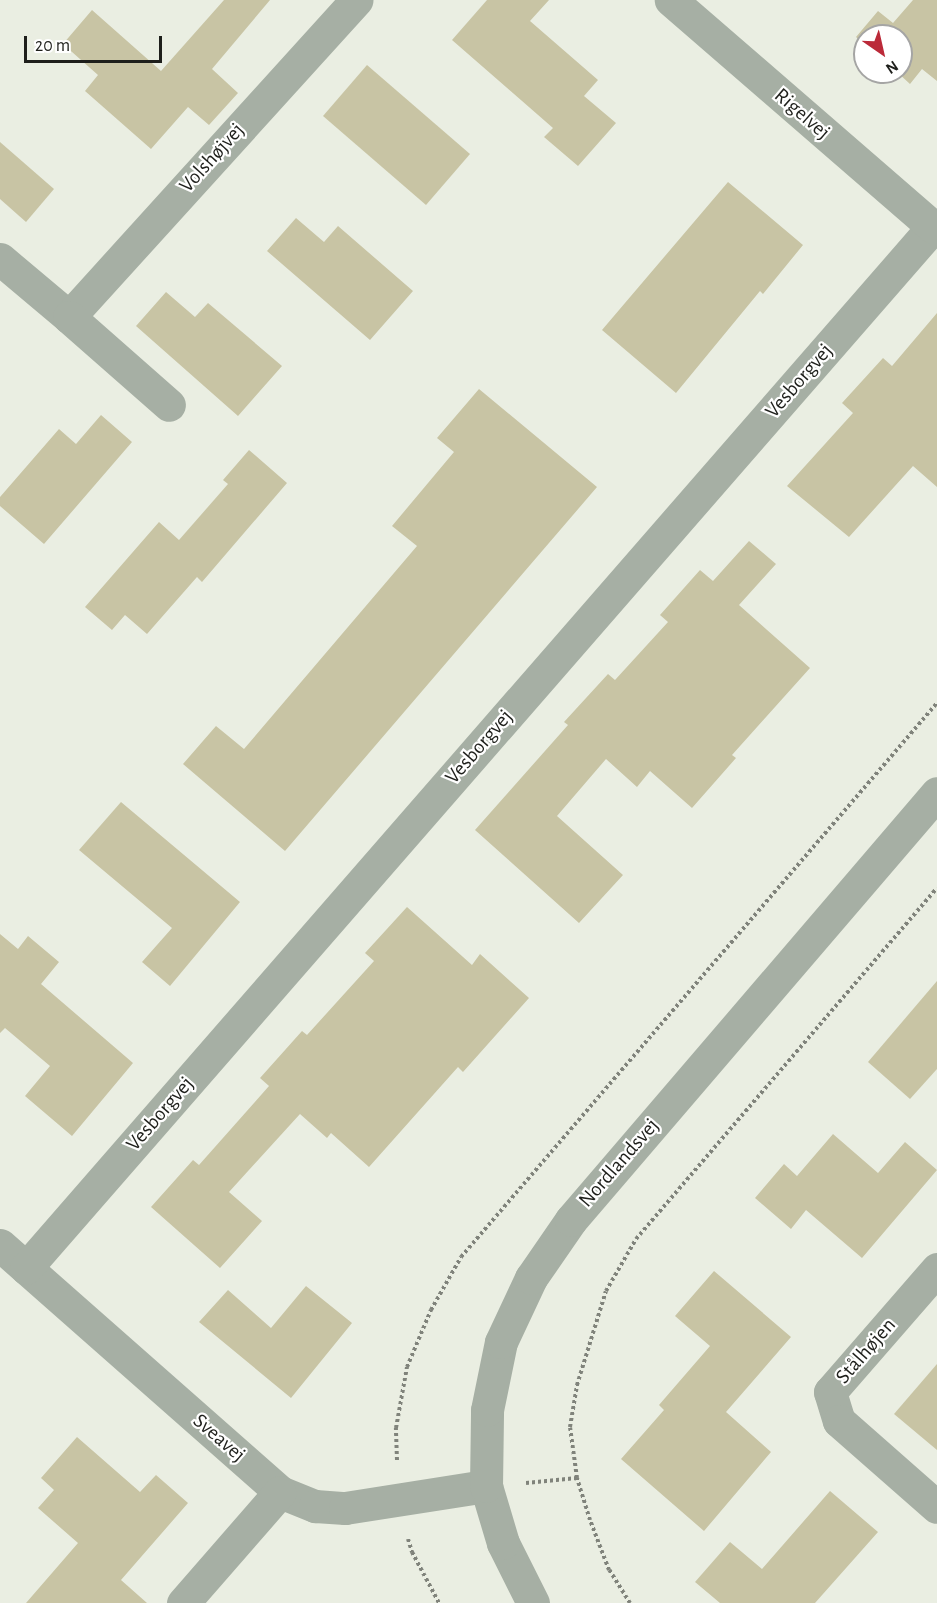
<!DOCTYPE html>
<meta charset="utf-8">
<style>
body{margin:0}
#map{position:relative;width:937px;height:1603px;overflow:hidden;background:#eaeee2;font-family:"Alegreya Sans",sans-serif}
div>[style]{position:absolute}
.building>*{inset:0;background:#c8c4a4}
.path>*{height:4px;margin-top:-2px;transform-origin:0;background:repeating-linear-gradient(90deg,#80837b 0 3px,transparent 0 6px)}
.minor>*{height:33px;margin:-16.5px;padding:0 16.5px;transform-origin:16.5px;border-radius:16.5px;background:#a6afa4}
.tertiary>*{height:33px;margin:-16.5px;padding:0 16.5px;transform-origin:16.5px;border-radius:16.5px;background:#a6afa4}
span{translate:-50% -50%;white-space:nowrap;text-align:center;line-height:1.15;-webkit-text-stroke:4.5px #fff;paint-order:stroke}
.street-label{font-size:21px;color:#1e1f1b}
.north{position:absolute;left:853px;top:24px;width:60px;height:60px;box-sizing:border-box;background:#fff;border:2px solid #a5a5a4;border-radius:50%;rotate:146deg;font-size:16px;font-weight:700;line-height:24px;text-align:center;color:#1e1f1b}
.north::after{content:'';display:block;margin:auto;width:21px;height:27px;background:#bb2a39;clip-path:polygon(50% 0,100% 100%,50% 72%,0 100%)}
.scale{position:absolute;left:24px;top:36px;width:138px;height:27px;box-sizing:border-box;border:3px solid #1e1f1b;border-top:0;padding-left:8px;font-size:18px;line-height:21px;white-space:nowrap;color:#1e1f1b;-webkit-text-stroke:4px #fff;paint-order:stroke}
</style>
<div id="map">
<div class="building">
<div style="clip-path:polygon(224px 0,270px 0,212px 69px,238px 93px,209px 125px,188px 107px,151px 149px,85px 91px,98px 75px,63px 44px,92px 10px,161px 71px)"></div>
<div style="clip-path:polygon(487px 0,549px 0,530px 21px,598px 80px,584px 96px,616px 123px,578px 166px,544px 137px,553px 128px,452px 40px)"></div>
<div style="clip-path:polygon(913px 0,937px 0,937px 81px,922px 69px,910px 84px,897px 72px,901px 72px,901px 36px,865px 36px,865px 45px,856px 37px,878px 11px,893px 23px)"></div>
<div style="clip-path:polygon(367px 65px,470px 154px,426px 205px,323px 116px)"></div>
<div style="clip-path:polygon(0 142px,54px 189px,26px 222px,0 199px)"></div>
<div style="clip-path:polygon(728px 182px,803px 245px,763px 294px,760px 291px,676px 393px,602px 330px)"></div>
<div style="clip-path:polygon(296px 218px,324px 242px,338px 226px,413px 291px,370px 340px,267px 251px)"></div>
<div style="clip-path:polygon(166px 292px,195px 317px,208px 303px,282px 366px,238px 416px,136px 326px)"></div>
<div style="clip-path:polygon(937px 313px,937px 487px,913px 466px,849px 537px,787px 486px,853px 413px,842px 403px,883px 358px,892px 366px)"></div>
<div style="clip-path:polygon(479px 389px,597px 487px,285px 851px,183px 764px,216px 726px,244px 749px,417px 546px,392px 526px,454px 452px,437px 438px)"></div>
<div style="clip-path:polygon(101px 415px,132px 442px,44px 544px,0 506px,0 497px,59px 429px,76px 444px)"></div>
<div style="clip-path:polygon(249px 450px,287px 483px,202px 582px,197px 577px,147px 634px,125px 615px,112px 630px,85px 607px,159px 522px,179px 540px,228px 484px,223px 480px)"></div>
<div style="clip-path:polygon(749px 541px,776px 564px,739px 605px,810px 668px,732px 755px,736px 758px,692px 808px,650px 771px,637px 787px,606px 759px,557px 816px,623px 875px,579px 923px,475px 830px,568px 725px,564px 722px,608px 674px,615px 680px,668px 622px,660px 615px,700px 570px,713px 581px)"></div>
<div style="clip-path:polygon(121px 802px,240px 902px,170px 986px,142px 962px,172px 928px,79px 850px)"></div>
<div style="clip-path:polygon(407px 907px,472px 965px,480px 954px,529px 998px,463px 1072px,458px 1067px,369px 1167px,331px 1133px,327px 1138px,300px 1114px,229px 1192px,262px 1221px,220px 1268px,151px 1207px,193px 1160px,199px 1165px,269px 1086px,260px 1078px,302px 1031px,307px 1035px,374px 961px,365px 953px)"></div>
<div style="clip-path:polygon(0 934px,18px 949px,28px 936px,59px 962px,41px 984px,133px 1063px,72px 1136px,25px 1096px,50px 1066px,5px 1028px,0 1033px)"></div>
<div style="clip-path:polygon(937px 981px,937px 1069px,910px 1099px,868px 1062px)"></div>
<div style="clip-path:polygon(833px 1134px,878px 1173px,905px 1142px,937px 1170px,862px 1258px,806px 1210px,791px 1229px,755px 1198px,784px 1164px,797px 1176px)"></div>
<div style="clip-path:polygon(714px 1271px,791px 1337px,726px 1412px,771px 1452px,704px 1531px,621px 1459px,664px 1410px,659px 1405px,710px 1346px,675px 1316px)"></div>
<div style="clip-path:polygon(306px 1286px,352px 1323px,291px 1398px,199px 1322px,228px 1290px,271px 1328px)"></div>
<div style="clip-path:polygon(937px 1364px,937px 1450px,894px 1414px)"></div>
<div style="clip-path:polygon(77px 1437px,140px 1492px,156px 1475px,188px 1503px,121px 1580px,147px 1603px,26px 1603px,78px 1543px,38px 1508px,54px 1490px,41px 1478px)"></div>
<div style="clip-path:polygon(830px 1491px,878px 1532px,815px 1603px,720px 1603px,695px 1582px,730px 1542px,762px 1569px)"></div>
</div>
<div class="path">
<div style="left:397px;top:1460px;width:32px;rotate:-92deg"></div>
<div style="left:396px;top:1428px;width:62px;rotate:-79.8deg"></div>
<div style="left:407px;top:1367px;width:62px;rotate:-67.2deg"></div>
<div style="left:431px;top:1310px;width:61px;rotate:-60.5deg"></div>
<div style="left:461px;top:1257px;width:730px;rotate:-49.33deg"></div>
<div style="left:526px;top:1483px;width:51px;rotate:-5.6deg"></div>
<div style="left:408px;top:1539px;width:14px;rotate:73deg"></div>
<div style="left:412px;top:1552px;width:58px;rotate:62.1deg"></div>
<div style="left:630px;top:1603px;width:39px;rotate:-122deg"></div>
<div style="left:609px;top:1570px;width:53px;rotate:-110.8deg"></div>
<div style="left:590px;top:1520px;width:44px;rotate:-107.2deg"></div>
<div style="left:577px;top:1478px;width:51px;rotate:-97.8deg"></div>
<div style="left:570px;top:1427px;width:43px;rotate:-80.5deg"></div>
<div style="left:577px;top:1385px;width:98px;rotate:-72.9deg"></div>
<div style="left:606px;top:1291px;width:60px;rotate:-60deg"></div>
<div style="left:636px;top:1239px;width:462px;rotate:-49.4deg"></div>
</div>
<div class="minor">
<div style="left:0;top:259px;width:90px;rotate:40deg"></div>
<div style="left:69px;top:317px;width:428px;rotate:-47.8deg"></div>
<div style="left:69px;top:317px;width:133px;rotate:41.3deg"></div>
<div style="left:0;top:1245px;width:373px;rotate:41.4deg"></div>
<div style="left:280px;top:1492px;width:38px;rotate:22deg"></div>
<div style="left:315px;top:1506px;width:30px;rotate:4deg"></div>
<div style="left:345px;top:1508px;width:143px;rotate:-8.9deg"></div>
<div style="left:26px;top:1268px;width:1381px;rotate:-48.94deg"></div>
<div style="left:933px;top:227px;width:347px;rotate:-139.1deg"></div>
<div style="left:937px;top:1269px;width:163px;rotate:131deg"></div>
<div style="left:830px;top:1392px;width:30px;rotate:73deg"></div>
<div style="left:839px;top:1421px;width:130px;rotate:41.3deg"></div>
<div style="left:183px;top:1603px;width:147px;rotate:-48.9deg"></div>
</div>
<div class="tertiary">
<div style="left:533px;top:1603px;width:67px;rotate:-116.6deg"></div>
<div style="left:503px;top:1543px;width:59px;rotate:-106.6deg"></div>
<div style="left:486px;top:1486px;width:76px;rotate:-89.2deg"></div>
<div style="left:487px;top:1410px;width:69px;rotate:-78.4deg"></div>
<div style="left:501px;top:1342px;width:71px;rotate:-64.9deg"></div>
<div style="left:531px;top:1278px;width:70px;rotate:-55.4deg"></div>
<div style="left:571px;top:1220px;width:562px;rotate:-49.4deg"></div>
</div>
<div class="street-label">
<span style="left:802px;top:114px;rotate:41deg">Rigelvej</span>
<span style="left:212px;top:158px;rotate:-48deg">Volshøjvej</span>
<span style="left:799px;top:381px;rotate:-49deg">Vesborgvej</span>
<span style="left:479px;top:747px;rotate:-49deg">Vesborgvej</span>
<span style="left:160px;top:1114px;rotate:-49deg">Vesborgvej</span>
<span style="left:619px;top:1163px;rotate:-49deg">Nordlandsvej</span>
<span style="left:866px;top:1351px;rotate:-49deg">Stålhøjen</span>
<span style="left:219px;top:1438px;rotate:41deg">Sveavej</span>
</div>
<div class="north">N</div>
<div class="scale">20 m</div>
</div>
